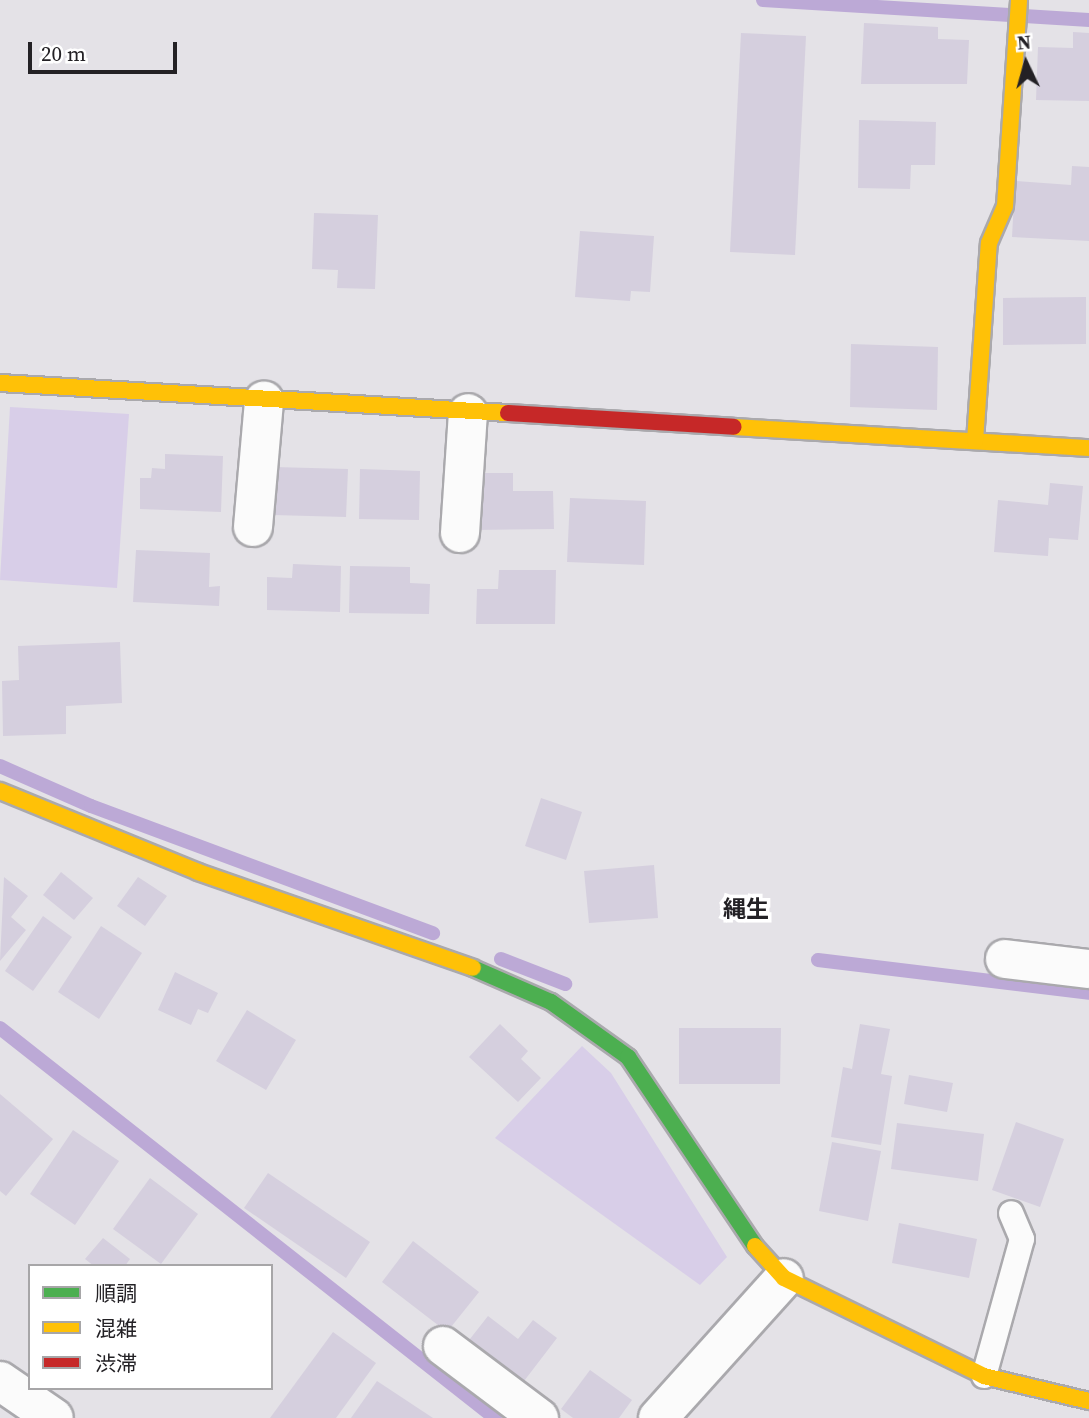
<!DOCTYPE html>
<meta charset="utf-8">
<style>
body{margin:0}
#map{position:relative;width:1089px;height:1418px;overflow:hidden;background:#e4e2e7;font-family:"Source Serif 4","Noto Sans JP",serif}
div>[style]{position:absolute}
.green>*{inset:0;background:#d8cee8}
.stream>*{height:14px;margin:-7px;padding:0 7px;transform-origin:7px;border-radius:7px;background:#bca9d6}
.building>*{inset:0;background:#d5cfde}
.roads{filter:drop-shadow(2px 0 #aaa9ad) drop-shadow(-2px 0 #aaa9ad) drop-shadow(0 2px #aaa9ad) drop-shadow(0 -2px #aaa9ad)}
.lane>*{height:24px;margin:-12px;padding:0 12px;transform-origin:12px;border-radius:12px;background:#fbfbfb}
.street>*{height:38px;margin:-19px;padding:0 19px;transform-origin:19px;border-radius:19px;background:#fbfbfb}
.fast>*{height:16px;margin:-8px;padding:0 8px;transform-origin:8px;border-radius:8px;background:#4caf50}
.slow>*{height:16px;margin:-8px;padding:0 8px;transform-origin:8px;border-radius:8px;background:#ffc107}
.jam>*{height:16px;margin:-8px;padding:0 8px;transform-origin:8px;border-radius:8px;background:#c62828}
span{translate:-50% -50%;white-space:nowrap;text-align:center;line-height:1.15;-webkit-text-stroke:7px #fff;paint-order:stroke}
.quarter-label{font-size:23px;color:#232125;font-weight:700}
.legend{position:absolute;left:28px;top:1264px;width:245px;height:126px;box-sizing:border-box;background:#fff;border:2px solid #a7a6a8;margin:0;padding:9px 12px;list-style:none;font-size:21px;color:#232125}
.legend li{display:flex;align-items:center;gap:14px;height:35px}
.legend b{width:35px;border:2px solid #a7a6a8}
.north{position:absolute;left:991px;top:28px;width:70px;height:70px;-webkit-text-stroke:5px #fff;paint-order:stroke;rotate:355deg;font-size:19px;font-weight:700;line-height:28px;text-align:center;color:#232125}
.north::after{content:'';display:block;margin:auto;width:24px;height:32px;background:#232125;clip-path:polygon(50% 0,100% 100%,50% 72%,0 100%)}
.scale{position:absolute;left:28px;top:42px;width:149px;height:32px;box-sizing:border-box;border:4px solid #232125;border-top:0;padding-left:9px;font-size:21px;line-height:24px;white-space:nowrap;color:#232125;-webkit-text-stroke:5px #fff;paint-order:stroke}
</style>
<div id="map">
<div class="green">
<div style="clip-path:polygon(10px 407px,129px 414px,117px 588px,0 580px)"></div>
<div style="clip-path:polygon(582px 1046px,611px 1073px,727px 1257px,700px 1285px,495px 1138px)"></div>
</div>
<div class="stream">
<div style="left:763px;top:0;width:327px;rotate:3.5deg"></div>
<div style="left:0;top:766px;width:99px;rotate:23.7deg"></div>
<div style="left:91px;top:806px;width:365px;rotate:20.4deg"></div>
<div style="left:501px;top:959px;width:69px;rotate:21.3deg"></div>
<div style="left:818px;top:960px;width:273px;rotate:6.9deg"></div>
<div style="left:0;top:1028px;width:630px;rotate:38.23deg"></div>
</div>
<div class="building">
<div style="clip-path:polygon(864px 23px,938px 27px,938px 39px,969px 40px,967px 84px,861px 84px)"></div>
<div style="clip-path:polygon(1073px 32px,1089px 33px,1089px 101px,1036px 100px,1038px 47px,1073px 48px)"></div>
<div style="clip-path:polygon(741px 33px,806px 36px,795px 255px,730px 252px)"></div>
<div style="clip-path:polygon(859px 120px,936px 122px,935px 165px,911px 165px,910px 189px,858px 188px)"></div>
<div style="clip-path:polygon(1072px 166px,1089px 167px,1089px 241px,1012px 237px,1015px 181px,1071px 185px)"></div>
<div style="clip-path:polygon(314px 213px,378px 215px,375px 289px,337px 288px,338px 270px,312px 269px)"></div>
<div style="clip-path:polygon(580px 231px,654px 236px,650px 292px,631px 291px,630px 301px,575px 297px)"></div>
<div style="clip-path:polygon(1086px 297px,1086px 344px,1003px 345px,1003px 298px)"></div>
<div style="clip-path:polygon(851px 344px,938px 347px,937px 410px,850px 407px)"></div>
<div style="clip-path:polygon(165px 454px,223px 456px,221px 512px,140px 509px,140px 478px,151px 478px,152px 468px,165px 469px)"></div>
<div style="clip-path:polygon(274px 467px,348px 469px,346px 517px,273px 515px)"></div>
<div style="clip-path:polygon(360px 469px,420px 471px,419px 520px,359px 519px)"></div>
<div style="clip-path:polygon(474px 473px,513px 473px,513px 491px,553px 491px,554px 529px,475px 530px)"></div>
<div style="clip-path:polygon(1050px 483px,1083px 486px,1078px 540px,1049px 538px,1048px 556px,994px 552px,998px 500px,1048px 505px)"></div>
<div style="clip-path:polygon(570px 498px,646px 501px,644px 565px,567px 562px)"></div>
<div style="clip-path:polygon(136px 550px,210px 553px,209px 587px,220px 586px,219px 606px,133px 602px)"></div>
<div style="clip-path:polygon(293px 564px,341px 566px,340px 612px,267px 610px,267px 577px,292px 578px)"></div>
<div style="clip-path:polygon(350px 566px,410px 567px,410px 583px,430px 584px,429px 614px,349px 613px)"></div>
<div style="clip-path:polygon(499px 570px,556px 570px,555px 624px,476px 624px,477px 589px,498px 589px)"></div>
<div style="clip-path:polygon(120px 642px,122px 703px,66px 706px,66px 734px,3px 736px,2px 681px,19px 680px,18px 646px)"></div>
<div style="clip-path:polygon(541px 798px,582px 812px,566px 860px,525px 846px)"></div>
<div style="clip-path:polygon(654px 865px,658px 918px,589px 923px,584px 871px)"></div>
<div style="clip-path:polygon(61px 872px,93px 898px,74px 920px,43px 895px)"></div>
<div style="clip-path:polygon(4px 877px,28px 896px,11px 917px,26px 930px,0 961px)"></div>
<div style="clip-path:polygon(138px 877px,167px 896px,145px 926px,117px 906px)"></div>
<div style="clip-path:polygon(43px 916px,72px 937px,33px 991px,5px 971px)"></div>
<div style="clip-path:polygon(101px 926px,142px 953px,99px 1019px,58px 992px)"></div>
<div style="clip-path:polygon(175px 972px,218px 993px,208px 1013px,198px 1009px,191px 1025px,158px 1010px)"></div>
<div style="clip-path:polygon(247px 1010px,296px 1040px,266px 1090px,216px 1061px)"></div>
<div style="clip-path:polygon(500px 1024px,528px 1051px,521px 1059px,541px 1078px,518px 1102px,469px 1057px)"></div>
<div style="clip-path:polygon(860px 1024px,890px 1029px,881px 1074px,892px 1076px,881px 1145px,831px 1137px,843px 1067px,852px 1069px)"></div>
<div style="clip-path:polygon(679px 1028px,781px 1028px,780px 1084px,679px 1084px)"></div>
<div style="clip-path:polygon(909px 1075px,953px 1083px,947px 1112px,904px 1104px)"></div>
<div style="clip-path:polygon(0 1094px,53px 1139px,6px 1196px,0 1191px)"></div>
<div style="clip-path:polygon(1016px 1122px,1064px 1139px,1040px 1207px,992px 1190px)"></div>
<div style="clip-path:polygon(897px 1123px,984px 1134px,978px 1181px,891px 1169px)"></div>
<div style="clip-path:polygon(73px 1130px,119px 1161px,75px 1225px,30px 1194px)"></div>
<div style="clip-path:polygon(832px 1142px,881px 1151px,868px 1221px,819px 1211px)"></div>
<div style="clip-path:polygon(268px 1173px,370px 1242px,346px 1278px,244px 1208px)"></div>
<div style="clip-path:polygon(150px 1178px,198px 1214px,161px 1264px,113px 1229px)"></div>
<div style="clip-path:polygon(899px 1223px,977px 1239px,969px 1278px,892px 1263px)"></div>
<div style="clip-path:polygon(103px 1238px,130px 1259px,125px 1266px,94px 1266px,85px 1259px)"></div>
<div style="clip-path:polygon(413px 1241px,479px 1292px,447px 1332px,382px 1282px)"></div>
<div style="clip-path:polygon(488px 1316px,518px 1339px,533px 1320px,557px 1338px,521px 1385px,466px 1344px)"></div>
<div style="clip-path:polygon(333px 1332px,376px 1363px,336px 1418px,270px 1418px)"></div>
<div style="clip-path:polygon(590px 1370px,632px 1400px,619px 1418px,573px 1418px,561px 1409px)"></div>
<div style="clip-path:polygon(377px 1381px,433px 1418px,351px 1418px)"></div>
</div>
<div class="roads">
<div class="lane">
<div style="left:984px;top:1376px;width:142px;rotate:-74.5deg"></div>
<div style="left:1022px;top:1239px;width:28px;rotate:-113deg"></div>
</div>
<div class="street">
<div style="left:253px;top:527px;width:127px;rotate:-85deg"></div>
<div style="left:460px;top:533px;width:120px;rotate:-86.2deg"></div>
<div style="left:1005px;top:959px;width:85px;rotate:6.8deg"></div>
<div style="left:443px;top:1346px;width:120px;rotate:36.9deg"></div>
<div style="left:0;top:1381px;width:65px;rotate:34.4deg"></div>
<div style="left:658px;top:1418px;width:188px;rotate:-48deg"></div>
</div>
<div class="fast">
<div style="left:473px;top:968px;width:85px;rotate:23.6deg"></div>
<div style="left:551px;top:1002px;width:95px;rotate:35.5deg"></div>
<div style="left:628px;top:1057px;width:228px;rotate:56.1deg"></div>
</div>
<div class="slow">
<div style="left:0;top:383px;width:509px;rotate:3.38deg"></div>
<div style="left:734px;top:427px;width:356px;rotate:3.4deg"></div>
<div style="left:975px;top:441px;width:198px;rotate:-86deg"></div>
<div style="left:989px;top:243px;width:40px;rotate:-66.6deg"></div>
<div style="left:1005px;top:206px;width:206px;rotate:-86.1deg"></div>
<div style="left:0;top:791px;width:214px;rotate:22.2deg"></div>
<div style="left:198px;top:872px;width:291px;rotate:19.2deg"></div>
<div style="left:755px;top:1246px;width:43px;rotate:47.8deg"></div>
<div style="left:784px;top:1278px;width:223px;rotate:26.1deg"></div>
<div style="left:984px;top:1376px;width:108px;rotate:13.4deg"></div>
</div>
<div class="jam">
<div style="left:508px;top:413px;width:226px;rotate:3.5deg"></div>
</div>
</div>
<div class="quarter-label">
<span style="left:746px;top:909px">縄生</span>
</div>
<ul class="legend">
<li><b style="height:9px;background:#4caf50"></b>順調</li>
<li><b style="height:9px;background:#ffc107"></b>混雑</li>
<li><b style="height:9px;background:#c62828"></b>渋滞</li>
</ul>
<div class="north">N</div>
<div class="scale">20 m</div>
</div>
